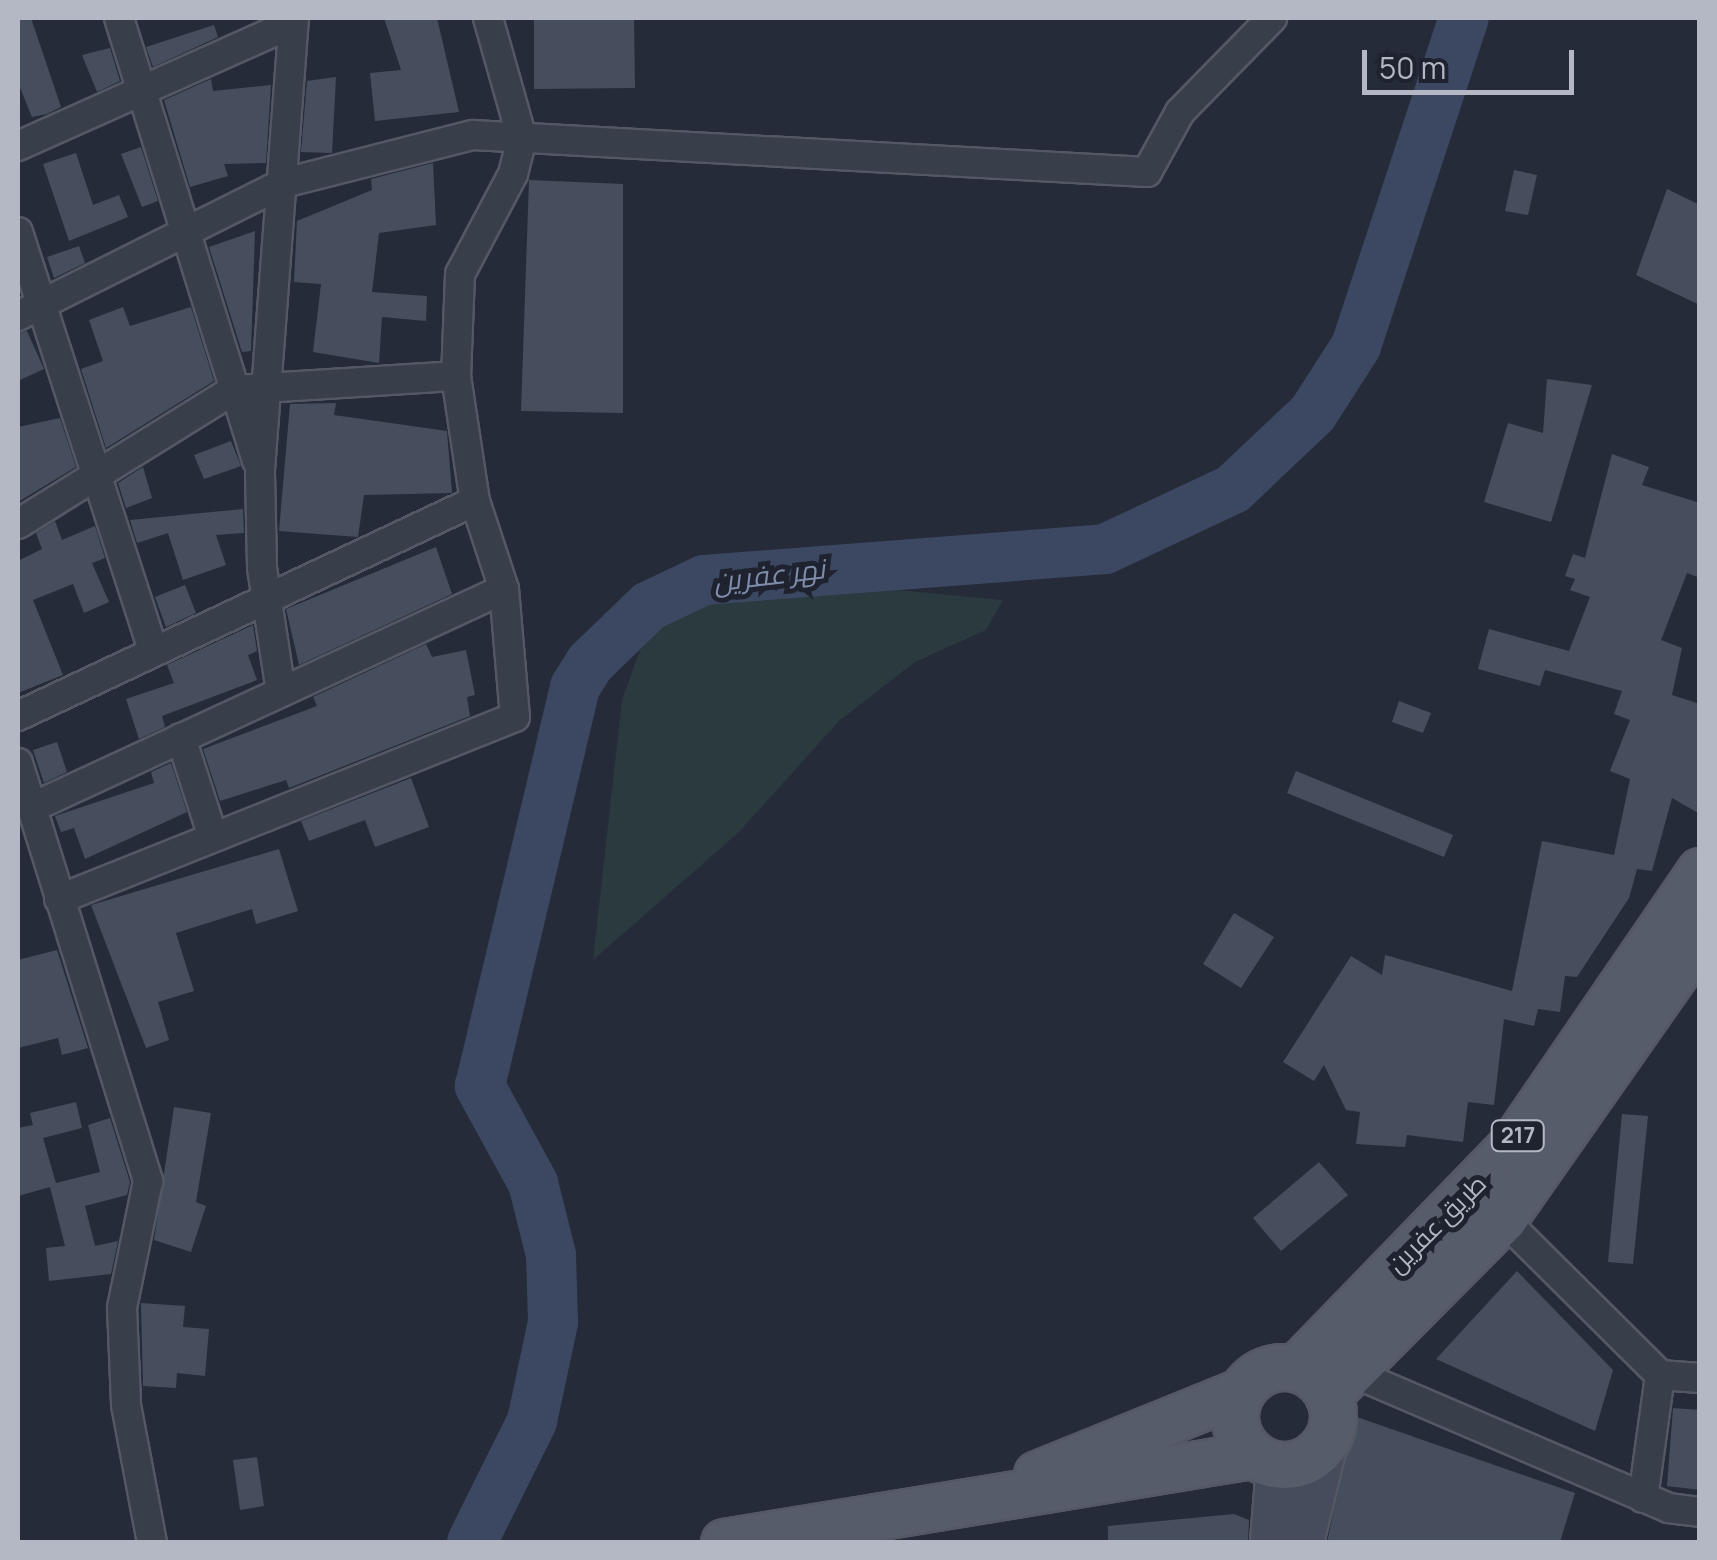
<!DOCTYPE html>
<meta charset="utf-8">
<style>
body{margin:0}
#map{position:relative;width:1717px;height:1560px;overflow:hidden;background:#252b39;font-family:Manrope,Cairo,sans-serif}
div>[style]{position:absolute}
.green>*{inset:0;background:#2a3a3e}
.river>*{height:50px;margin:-25px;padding:0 25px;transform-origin:25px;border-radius:25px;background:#3c4761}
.building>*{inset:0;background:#464e5e}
.roads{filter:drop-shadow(2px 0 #545865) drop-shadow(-2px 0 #545865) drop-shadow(0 2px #545865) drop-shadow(0 -2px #545865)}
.street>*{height:28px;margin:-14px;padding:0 14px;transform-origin:14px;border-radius:14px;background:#383e4a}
.secondary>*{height:40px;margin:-20px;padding:0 20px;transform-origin:20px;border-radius:20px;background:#474c5c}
.primary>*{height:45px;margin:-22.5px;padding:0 22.5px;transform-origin:22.5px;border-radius:22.5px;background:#575c6a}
.primary>.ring{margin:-22.5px;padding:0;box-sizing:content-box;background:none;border:45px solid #575c6a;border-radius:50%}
span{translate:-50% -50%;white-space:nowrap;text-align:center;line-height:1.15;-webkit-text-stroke:10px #1e232f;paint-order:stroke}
.shield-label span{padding:2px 8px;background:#1e232f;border:2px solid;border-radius:8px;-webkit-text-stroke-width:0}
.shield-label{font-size:22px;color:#b4b8c5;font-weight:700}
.street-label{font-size:25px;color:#b4b8c5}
.water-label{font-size:28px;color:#7e8caa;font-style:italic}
.frame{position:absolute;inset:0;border:20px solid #b4b8c5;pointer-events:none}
.scale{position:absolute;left:1362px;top:50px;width:212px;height:45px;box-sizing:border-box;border:5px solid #b4b8c5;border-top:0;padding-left:12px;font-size:30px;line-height:35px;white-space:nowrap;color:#b4b8c5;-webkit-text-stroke:8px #1e232f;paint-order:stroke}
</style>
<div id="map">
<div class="green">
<div style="clip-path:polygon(704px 588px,876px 588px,1003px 600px,986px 630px,915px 662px,839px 721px,739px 832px,593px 960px,622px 700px,645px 636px)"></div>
</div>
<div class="river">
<div style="left:472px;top:1542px;width:135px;rotate:-63.6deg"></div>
<div style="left:532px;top:1421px;width:101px;rotate:-78deg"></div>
<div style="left:553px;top:1322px;width:67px;rotate:-91.7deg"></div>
<div style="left:551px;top:1255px;width:74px;rotate:-104deg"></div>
<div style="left:533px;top:1183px;width:111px;rotate:-118.7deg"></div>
<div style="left:480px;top:1086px;width:410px;rotate:-76.6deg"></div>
<div style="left:575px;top:687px;width:28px;rotate:-58deg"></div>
<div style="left:590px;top:663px;width:82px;rotate:-44deg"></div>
<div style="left:649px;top:606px;width:61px;rotate:-25.3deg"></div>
<div style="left:704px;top:580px;width:402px;rotate:-4.4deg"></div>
<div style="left:1105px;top:549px;width:141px;rotate:-25.1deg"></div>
<div style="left:1233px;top:489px;width:110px;rotate:-43.5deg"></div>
<div style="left:1313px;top:413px;width:80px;rotate:-57.3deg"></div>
<div style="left:1356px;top:346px;width:345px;rotate:-71.8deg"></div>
</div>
<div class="building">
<div style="clip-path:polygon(18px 18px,31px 18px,61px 107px,47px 114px,32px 117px,18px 83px)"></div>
<div style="clip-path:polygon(384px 18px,437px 18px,459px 112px,375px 121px,370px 73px,401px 70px)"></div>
<div style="clip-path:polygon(534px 18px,634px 18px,635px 88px,534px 89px)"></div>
<div style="clip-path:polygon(214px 25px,218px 37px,153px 67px,146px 47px)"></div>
<div style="clip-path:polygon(110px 48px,120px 81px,97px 92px,82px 55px)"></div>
<div style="clip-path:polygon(336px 77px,332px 153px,301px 152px,307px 81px)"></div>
<div style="clip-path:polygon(211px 79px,213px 91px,271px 85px,266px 163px,224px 164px,228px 176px,190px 187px,164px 100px)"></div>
<div style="clip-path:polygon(141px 147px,158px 201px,142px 207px,121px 154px)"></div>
<div style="clip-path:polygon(76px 153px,93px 205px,119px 195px,128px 217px,69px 241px,43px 164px)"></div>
<div style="clip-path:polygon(433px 163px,436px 225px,379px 233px,372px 292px,427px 296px,426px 321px,382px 317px,379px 363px,313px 352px,321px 284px,294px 282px,297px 221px,372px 190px,371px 179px)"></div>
<div style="clip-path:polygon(1514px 170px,1537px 175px,1528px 215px,1505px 211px)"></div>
<div style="clip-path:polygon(529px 180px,623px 184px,623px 413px,521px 411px)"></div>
<div style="clip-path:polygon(1667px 189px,1700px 205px,1700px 305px,1636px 275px)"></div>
<div style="clip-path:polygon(255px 231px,251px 351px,242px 352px,209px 247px)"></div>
<div style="clip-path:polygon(79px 246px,85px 263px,54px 278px,47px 257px)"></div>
<div style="clip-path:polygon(123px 307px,130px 326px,191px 307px,214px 381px,106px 448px,81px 369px,103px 361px,89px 320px)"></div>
<div style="clip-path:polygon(27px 331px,44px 369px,18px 381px,18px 333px)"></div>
<div style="clip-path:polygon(1547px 379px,1592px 385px,1551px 522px,1484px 502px,1508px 423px,1543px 433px)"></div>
<div style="clip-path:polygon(336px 403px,334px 415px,447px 431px,452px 493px,364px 495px,358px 537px,279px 531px,290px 404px)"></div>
<div style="clip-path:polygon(60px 418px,76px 467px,18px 502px,18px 427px)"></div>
<div style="clip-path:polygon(231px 441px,241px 466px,204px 479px,194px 455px)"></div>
<div style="clip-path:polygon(1612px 454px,1649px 467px,1642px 485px,1700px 503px,1700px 578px,1687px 573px,1661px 640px,1682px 648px,1672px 695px,1700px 704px,1700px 814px,1672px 798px,1652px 871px,1637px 869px,1629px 898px,1577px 977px,1565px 976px,1560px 1012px,1538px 1009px,1534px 1026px,1504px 1019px,1494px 1105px,1468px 1102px,1463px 1142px,1407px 1135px,1405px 1147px,1356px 1144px,1360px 1112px,1346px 1110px,1324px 1065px,1314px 1081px,1283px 1062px,1351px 956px,1382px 975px,1385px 955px,1512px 991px,1542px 841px,1614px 855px,1630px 779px,1610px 771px,1630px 720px,1614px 714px,1622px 691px,1545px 670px,1540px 686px,1478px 669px,1489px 629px,1569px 651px,1590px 597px,1570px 590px,1575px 579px,1565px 576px,1573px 554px,1585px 558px)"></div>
<div style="clip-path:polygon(143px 467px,152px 498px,126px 508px,118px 483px)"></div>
<div style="clip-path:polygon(243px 509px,244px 533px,216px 535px,226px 565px,183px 580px,168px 533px,137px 543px,130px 520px)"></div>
<div style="clip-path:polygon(55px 521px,62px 540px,95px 526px,105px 558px,92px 563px,109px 602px,84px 613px,73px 584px,33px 600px,63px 675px,18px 693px,18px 561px,42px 549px,36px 533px)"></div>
<div style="clip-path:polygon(436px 547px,452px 594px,299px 665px,286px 609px)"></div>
<div style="clip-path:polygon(185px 585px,196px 613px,166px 627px,155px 597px)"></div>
<div style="clip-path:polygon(253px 625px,257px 651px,248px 655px,257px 680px,162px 716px,165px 727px,139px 739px,126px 699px,174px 683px,167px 665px)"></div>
<div style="clip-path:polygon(426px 644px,432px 657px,466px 650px,475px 695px,467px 697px,470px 716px,289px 788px,286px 780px,220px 801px,203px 749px,317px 706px,313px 697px)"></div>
<div style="clip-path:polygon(1399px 701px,1431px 713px,1423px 733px,1392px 722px)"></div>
<div style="clip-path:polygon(57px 742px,67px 772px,44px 783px,33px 750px)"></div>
<div style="clip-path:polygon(171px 763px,187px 812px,85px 859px,74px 828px,61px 832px,55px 816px,154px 783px,151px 772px)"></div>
<div style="clip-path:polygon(1296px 771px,1453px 835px,1444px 857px,1287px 793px)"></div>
<div style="clip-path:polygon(411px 778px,429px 827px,375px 847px,365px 820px,309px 841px,301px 821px)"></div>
<div style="clip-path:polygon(279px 849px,298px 911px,256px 924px,252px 909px,176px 933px,194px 991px,158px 1002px,169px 1040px,146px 1048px,91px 905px)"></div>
<div style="clip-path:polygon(1234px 913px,1274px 937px,1241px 988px,1203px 964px)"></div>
<div style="clip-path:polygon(57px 950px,88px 1048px,62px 1055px,58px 1038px,18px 1048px,18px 960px)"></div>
<div style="clip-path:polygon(76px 1102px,82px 1128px,43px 1138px,56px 1183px,100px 1172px,88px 1125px,110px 1118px,130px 1182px,127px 1195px,85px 1206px,95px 1246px,118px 1241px,111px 1274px,49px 1281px,46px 1248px,65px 1246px,50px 1187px,18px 1196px,18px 1128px,33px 1125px,30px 1113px)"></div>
<div style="clip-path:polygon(174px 1107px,211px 1113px,196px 1202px,206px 1206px,191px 1252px,154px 1240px)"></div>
<div style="clip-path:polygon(1622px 1114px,1648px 1116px,1633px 1264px,1608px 1262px)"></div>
<div style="clip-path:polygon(1319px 1162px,1348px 1195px,1281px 1251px,1253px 1218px)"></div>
<div style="clip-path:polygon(1517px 1271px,1613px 1370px,1595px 1431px,1436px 1359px)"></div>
<div style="clip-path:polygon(141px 1303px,185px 1306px,183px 1327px,209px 1329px,205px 1376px,177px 1373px,176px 1388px,143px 1386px)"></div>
<div style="clip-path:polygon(1673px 1408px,1700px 1410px,1700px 1490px,1667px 1486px)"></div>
<div style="clip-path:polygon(1354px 1416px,1575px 1493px,1560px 1542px,1327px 1542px)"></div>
<div style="clip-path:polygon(257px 1457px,264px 1506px,240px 1510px,233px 1460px)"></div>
<div style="clip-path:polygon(1234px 1514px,1249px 1520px,1248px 1542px,1108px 1542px,1108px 1526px)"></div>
</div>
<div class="roads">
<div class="street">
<div style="left:119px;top:18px;width:463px;rotate:72.7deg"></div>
<div style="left:488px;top:18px;width:125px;rotate:74.2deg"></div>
<div style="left:522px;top:138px;width:37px;rotate:104deg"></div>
<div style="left:513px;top:174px;width:113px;rotate:117.9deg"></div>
<div style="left:460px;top:274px;width:102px;rotate:92.2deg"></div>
<div style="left:456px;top:376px;width:126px;rotate:81.4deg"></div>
<div style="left:475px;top:501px;width:93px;rotate:71.8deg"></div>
<div style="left:18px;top:146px;width:301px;rotate:-24.1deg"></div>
<div style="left:18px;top:232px;width:441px;rotate:72.1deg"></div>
<div style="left:18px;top:316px;width:297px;rotate:-26.6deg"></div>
<div style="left:284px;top:183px;width:195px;rotate:-14.3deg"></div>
<div style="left:473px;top:135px;width:675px;rotate:3.14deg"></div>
<div style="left:1147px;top:172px;width:68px;rotate:-61.2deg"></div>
<div style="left:1180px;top:112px;width:132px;rotate:-45.6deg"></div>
<div style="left:18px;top:524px;width:253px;rotate:-31.9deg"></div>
<div style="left:233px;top:390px;width:223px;rotate:-3.6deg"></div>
<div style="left:281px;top:692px;width:125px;rotate:-98.7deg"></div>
<div style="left:262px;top:568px;width:98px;rotate:-91.2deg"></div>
<div style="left:260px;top:470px;width:453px;rotate:-85.7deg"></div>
<div style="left:18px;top:716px;width:505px;rotate:-25.2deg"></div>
<div style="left:181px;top:738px;width:104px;rotate:72.1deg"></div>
<div style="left:18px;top:763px;width:438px;rotate:72.7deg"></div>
<div style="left:148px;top:1181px;width:130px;rotate:101.6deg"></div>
<div style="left:122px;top:1308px;width:97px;rotate:87.6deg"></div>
<div style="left:126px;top:1405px;width:139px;rotate:79.3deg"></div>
<div style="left:31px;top:808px;width:521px;rotate:-24.84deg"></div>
<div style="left:504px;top:589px;width:128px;rotate:85.1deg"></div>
<div style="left:515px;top:717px;width:491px;rotate:158.2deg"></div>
<div style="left:1503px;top:1219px;width:221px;rotate:44.8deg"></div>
<div style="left:1660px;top:1375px;width:40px;rotate:4.3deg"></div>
<div style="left:1349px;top:1371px;width:347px;rotate:23.2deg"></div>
<div style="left:1668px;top:1508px;width:32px;rotate:7deg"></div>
<div style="left:1643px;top:1498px;width:124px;rotate:-82.1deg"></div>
</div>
<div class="secondary">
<div style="left:1271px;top:1542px;width:77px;rotate:-85.5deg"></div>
<div style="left:1303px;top:1542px;width:107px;rotate:-76.5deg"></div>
</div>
<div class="primary">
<div class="ring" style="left:1235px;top:1367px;width:53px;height:53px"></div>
<div style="left:1296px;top:1368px;width:312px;rotate:-45.9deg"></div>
<div style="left:1513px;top:1144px;width:331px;rotate:-55.6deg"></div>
<div style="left:1328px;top:1395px;width:248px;rotate:-45.2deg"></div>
<div style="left:1503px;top:1219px;width:343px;rotate:-55deg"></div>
<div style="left:1037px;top:1474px;width:219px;rotate:-22deg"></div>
<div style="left:724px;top:1542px;width:535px;rotate:-9.36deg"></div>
</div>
</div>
<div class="shield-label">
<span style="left:1518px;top:1136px">217</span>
</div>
<div class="street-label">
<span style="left:1437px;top:1224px;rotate:-45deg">طريق عفرين</span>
</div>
<div class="water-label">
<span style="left:769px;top:574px;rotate:-7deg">نهر عفرين</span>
</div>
<div class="frame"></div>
<div class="scale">50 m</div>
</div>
